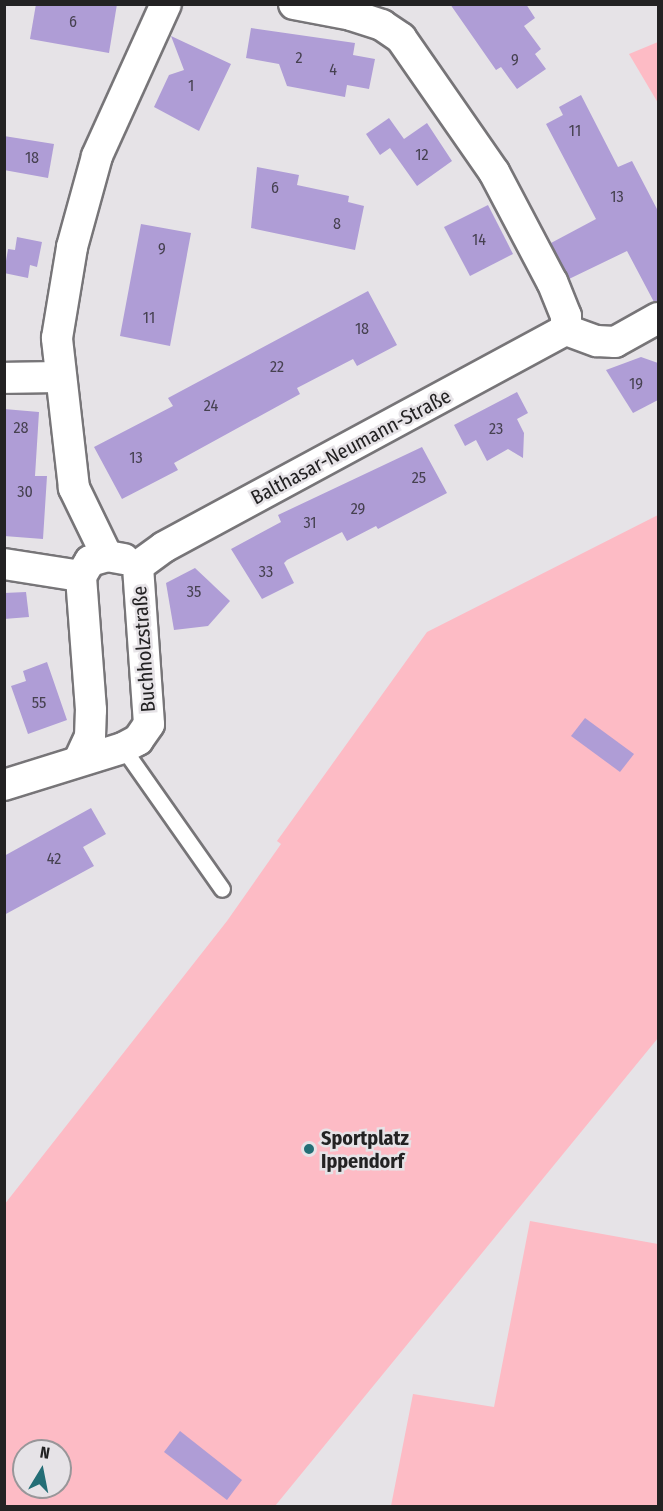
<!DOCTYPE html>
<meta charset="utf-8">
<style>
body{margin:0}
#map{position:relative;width:663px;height:1511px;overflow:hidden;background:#e6e3e7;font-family:"Fira Sans Condensed",sans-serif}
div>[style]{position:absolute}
.green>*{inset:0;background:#fdbbc5}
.building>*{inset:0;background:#af9dd6}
.roads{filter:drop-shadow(2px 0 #777578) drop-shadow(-2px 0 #777578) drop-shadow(0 2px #777578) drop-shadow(0 -2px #777578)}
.lane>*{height:15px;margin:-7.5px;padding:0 7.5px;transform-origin:7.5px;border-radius:7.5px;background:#fff}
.street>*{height:30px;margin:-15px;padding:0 15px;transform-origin:15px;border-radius:15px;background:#fff}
.dots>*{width:16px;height:16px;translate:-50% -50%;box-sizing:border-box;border:3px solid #e6e3e7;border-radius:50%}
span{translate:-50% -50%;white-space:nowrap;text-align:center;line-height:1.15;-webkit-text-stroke:5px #e6e3e7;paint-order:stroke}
.number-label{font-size:16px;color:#464150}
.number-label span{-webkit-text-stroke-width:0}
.street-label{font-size:20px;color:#232223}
.poi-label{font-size:20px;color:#232223;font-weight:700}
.left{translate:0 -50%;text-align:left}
.frame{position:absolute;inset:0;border:6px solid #232223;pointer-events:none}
.north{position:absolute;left:12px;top:1439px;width:60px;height:60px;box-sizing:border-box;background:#e6e3e7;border:2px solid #989699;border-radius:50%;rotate:10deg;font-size:16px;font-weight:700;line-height:24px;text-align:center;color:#232223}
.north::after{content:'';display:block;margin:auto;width:21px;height:27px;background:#246e76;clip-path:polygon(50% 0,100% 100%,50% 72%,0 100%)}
</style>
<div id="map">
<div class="green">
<div style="clip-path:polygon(658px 42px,658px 103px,629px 54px)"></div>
<div style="clip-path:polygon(evenodd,658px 515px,658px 1038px,275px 1506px,5px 1506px,4px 1205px,227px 921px,281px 844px,277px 841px,427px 632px,658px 515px,24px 1451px,60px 1451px,60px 1487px,24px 1487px,24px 1451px)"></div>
<div style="clip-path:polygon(530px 1221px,658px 1244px,658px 1506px,391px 1506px,413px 1394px,494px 1407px)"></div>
</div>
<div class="building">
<div style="clip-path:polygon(36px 4px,117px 4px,109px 53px,30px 39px)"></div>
<div style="clip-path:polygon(450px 4px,526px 4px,535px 18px,524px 26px,541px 49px,535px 54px,546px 69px,517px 89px,501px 67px,496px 70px)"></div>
<div style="clip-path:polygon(251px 28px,355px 43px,353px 55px,375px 59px,369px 89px,347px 85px,345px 97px,287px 86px,279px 64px,246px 58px)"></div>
<div style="clip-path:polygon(171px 36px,231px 64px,199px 131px,154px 107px,169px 75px,184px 70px)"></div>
<div style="clip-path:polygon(581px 95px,618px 167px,632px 161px,658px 211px,658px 301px,654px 302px,627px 251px,569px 279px,551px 243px,596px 219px,546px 124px,563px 115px,559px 107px)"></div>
<div style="clip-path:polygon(389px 118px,404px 139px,427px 123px,452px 161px,417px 186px,390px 148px,380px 155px,366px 134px)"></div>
<div style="clip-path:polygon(4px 136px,54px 144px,48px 178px,4px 170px)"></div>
<div style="clip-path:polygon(257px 167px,299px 175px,297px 185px,349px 196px,348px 202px,364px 206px,355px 250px,251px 228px)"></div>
<div style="clip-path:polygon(488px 205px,513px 254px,470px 276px,444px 227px)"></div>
<div style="clip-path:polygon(141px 224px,191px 233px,170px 346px,120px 336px)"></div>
<div style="clip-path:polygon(17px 237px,42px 242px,37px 267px,30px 265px,28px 278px,4px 273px,8px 249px,15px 250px)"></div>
<div style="clip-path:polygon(368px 291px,397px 345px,357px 366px,353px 359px,297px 388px,300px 394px,174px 463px,178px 470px,122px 499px,94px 447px,173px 406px,168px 398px)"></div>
<div style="clip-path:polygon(641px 357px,658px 363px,658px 400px,633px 413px,606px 370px)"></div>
<div style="clip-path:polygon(517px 392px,528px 413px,517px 419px,524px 433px,523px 458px,508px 449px,487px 461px,476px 440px,465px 446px,454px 425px)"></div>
<div style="clip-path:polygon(4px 409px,39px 412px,35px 476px,47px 476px,43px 539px,4px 536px)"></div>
<div style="clip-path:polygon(422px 447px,447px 493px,378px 529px,376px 526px,347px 541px,342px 532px,287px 560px,284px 563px,294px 583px,262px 599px,231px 549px,281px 522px,278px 515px)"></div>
<div style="clip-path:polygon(195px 568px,230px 601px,208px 626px,174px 630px,166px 583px)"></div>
<div style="clip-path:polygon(26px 592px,29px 617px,4px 619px,4px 593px)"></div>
<div style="clip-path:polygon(47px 662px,67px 720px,28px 734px,11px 686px,26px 681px,23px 671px)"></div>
<div style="clip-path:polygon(585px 718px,634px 754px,620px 772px,571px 736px)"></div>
<div style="clip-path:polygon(91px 808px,106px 834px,83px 847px,94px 866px,4px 915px,4px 856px)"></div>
<div style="clip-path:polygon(180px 1431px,242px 1480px,227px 1500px,164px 1452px)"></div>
</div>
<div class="roads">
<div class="lane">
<div style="left:123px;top:748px;width:172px;rotate:54.9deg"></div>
</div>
<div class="street">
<div style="left:566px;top:330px;width:33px;rotate:20deg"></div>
<div style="left:597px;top:341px;width:18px;rotate:3deg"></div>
<div style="left:615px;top:342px;width:49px;rotate:-29.2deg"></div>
<div style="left:4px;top:378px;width:55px;rotate:-1deg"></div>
<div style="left:107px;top:556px;width:76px;rotate:-115.9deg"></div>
<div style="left:74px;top:488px;width:151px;rotate:-96.5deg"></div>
<div style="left:57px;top:338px;width:92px;rotate:-80.6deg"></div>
<div style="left:72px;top:247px;width:94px;rotate:-74.6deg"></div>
<div style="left:97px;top:156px;width:167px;rotate:-65.6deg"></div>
<div style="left:4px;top:564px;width:78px;rotate:8.9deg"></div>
<div style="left:138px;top:566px;width:32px;rotate:-36deg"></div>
<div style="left:164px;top:547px;width:457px;rotate:-28.4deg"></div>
<div style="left:566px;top:330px;width:14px;rotate:-90deg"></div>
<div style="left:566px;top:316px;width:37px;rotate:-112deg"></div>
<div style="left:552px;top:282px;width:124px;rotate:-117.8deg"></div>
<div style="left:494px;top:172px;width:163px;rotate:-124.8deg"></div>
<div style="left:401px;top:38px;width:23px;rotate:-146deg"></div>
<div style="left:382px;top:25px;width:32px;rotate:-162deg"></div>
<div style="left:352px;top:15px;width:59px;rotate:-169.3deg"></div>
<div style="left:80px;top:758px;width:23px;rotate:-65deg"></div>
<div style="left:90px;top:737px;width:27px;rotate:-88deg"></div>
<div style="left:91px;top:710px;width:134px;rotate:-94.3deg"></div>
<div style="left:81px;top:576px;width:17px;rotate:-59deg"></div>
<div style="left:90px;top:561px;width:18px;rotate:-16deg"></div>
<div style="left:107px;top:556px;width:17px;rotate:10deg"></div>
<div style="left:4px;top:785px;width:125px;rotate:-17.3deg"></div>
<div style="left:123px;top:748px;width:17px;rotate:-28deg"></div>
<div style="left:138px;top:740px;width:19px;rotate:-55deg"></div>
<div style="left:149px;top:724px;width:158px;rotate:-94deg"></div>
</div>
</div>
<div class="dots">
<div style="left:309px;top:1149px;background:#246e76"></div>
</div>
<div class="number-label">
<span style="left:73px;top:22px">6</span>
<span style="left:299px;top:58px">2</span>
<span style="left:515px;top:60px">9</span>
<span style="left:333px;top:70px">4</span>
<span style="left:191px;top:86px">1</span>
<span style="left:575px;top:131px">11</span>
<span style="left:422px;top:155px">12</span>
<span style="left:32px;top:158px">18</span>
<span style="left:275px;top:188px">6</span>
<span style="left:617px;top:197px">13</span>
<span style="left:337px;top:224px">8</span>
<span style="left:479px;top:240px">14</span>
<span style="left:162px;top:249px">9</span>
<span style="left:149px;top:318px">11</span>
<span style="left:362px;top:329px">18</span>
<span style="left:277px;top:367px">22</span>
<span style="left:636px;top:384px">19</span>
<span style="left:211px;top:406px">24</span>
<span style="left:21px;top:428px">28</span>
<span style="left:496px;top:429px">23</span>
<span style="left:136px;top:458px">13</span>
<span style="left:419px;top:478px">25</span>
<span style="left:25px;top:492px">30</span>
<span style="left:358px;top:509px">29</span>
<span style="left:310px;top:523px">31</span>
<span style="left:266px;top:572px">33</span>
<span style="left:194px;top:592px">35</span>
<span style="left:39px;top:703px">55</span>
<span style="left:54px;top:859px">42</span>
</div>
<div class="street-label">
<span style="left:351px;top:447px;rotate:-28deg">Balthasar-Neumann-Straße</span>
<span style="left:144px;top:649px;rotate:-94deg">Buchholzstraße</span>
</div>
<div class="poi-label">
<span class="left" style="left:321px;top:1150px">Sportplatz<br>Ippendorf</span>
</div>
<div class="frame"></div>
<div class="north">N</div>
</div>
